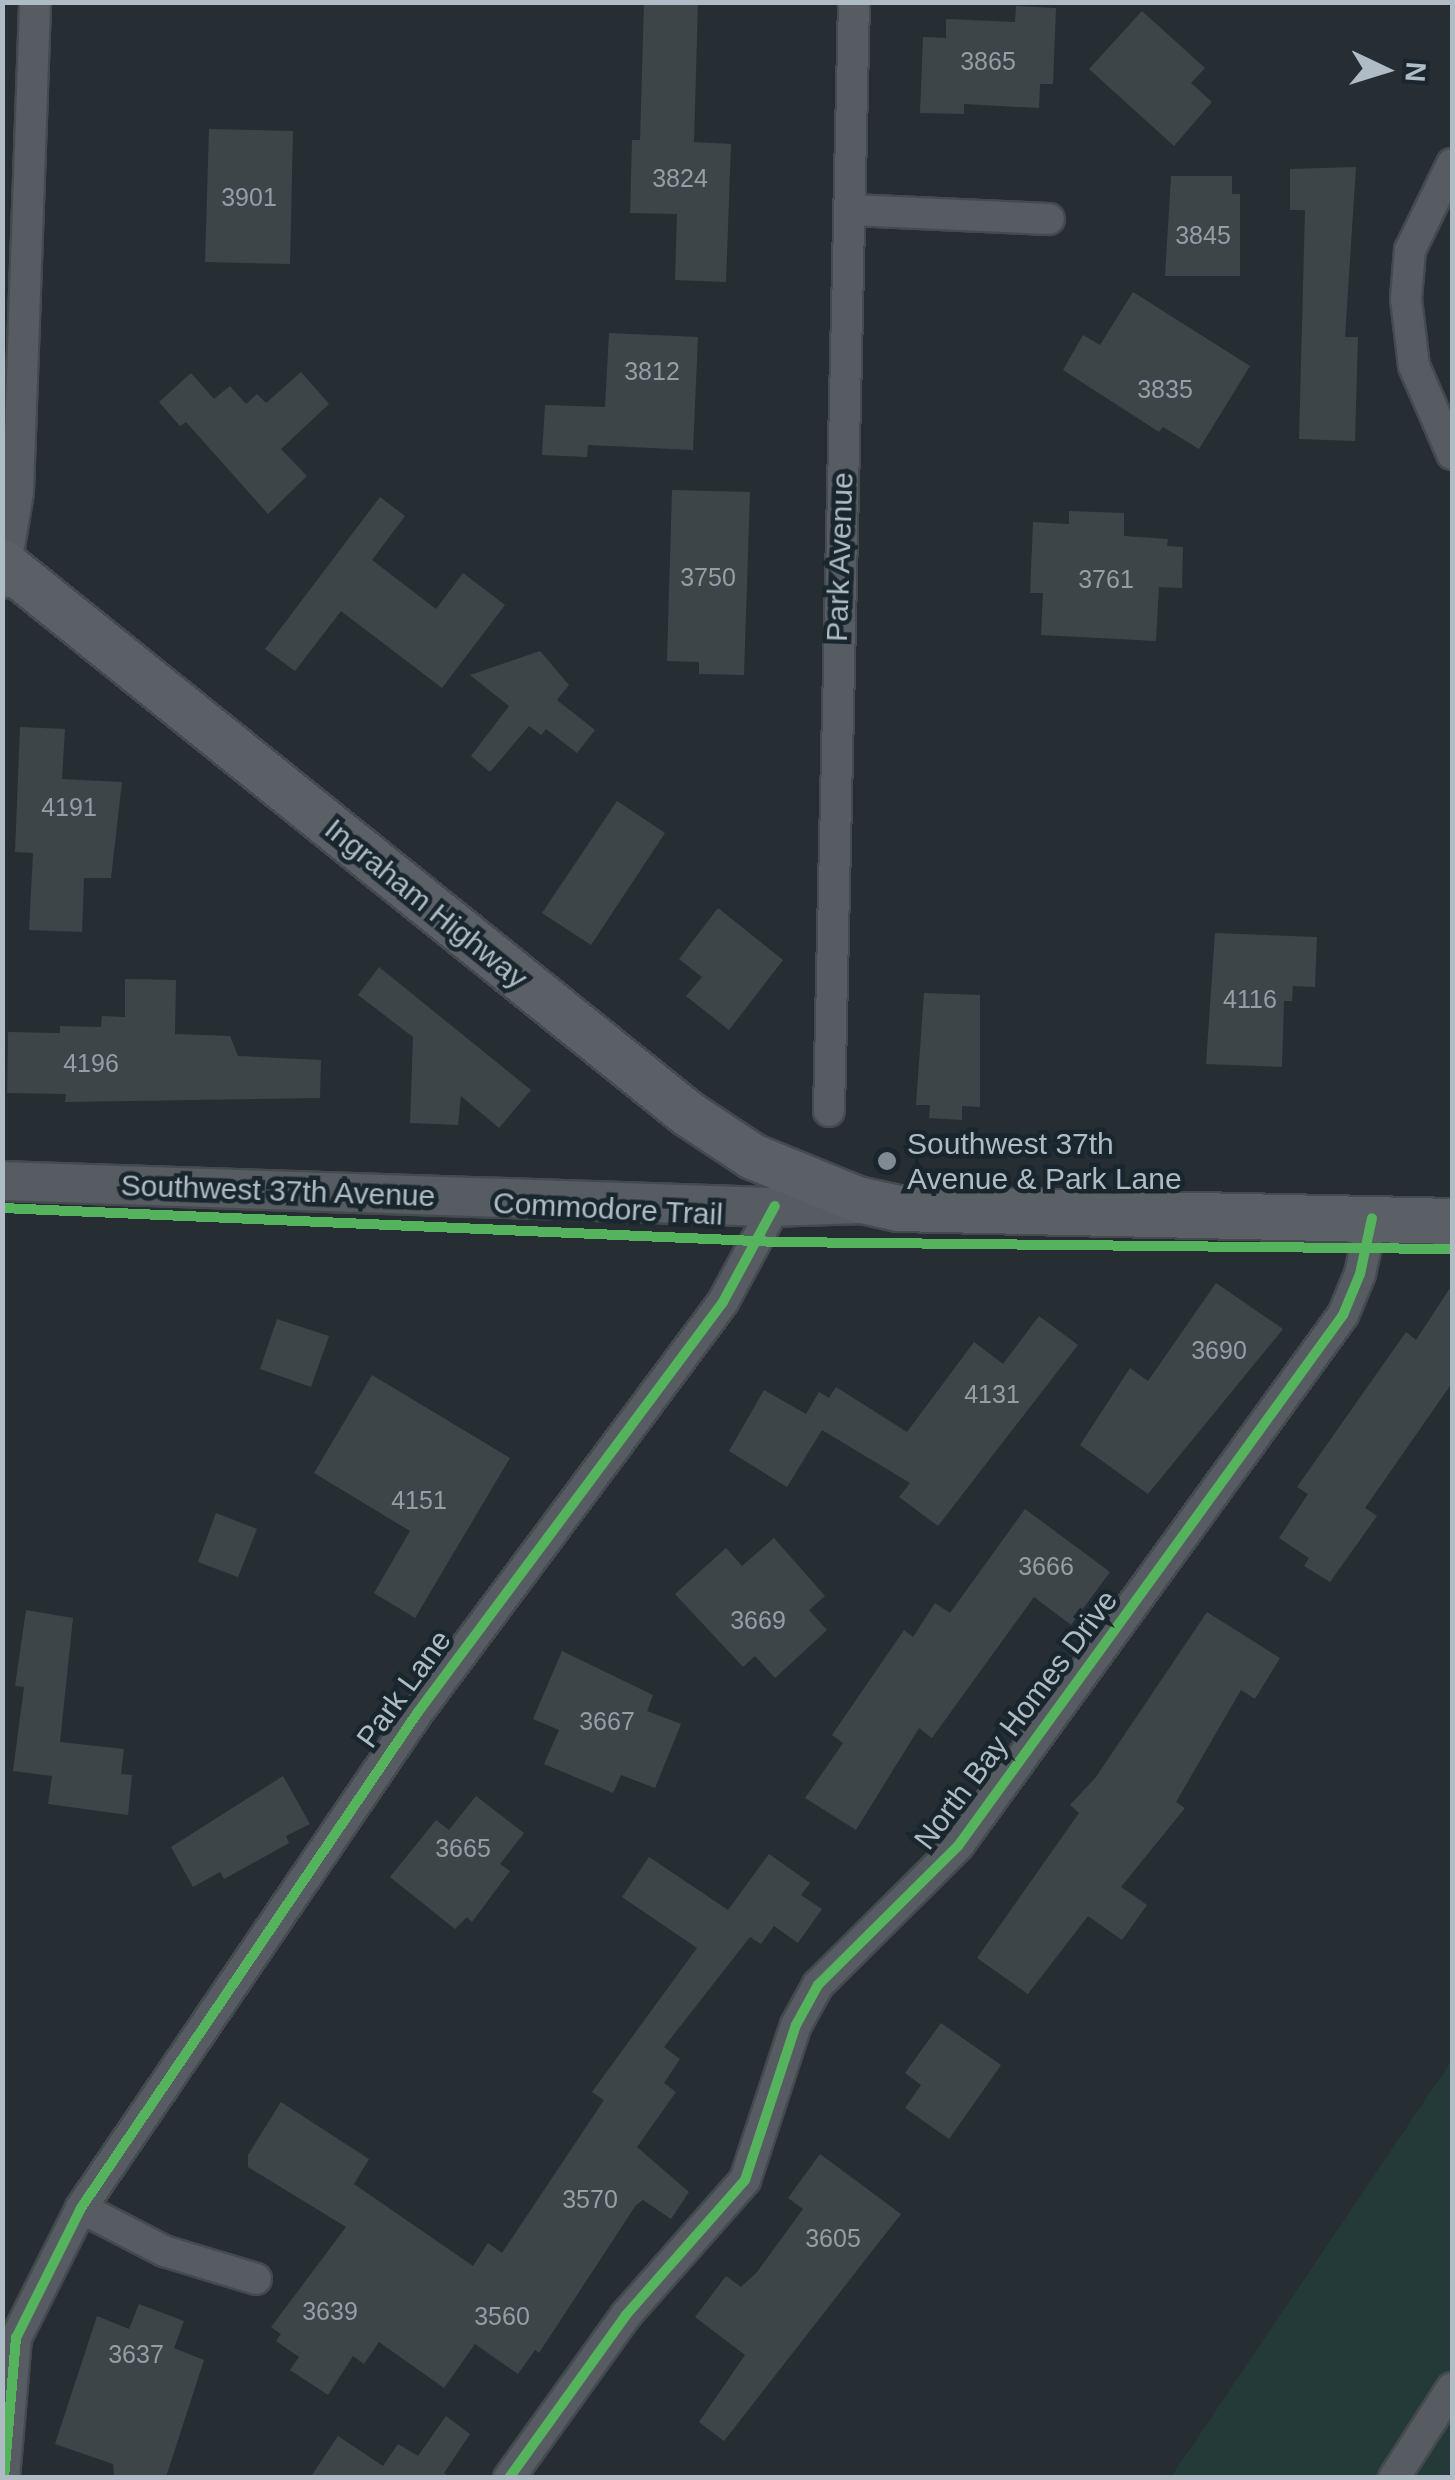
<!DOCTYPE html>
<style>
body{margin:0}
#map{position:relative;width:1455px;height:2480px;overflow:hidden;background:#262e33;font-family:Helvetica,sans-serif}
div>[style]{position:absolute}
.green>*{inset:0;background:#243a38}
.building>*{inset:0;background:#3e4549}
.roads{filter:drop-shadow(2px 0 #444a4e) drop-shadow(-2px 0 #444a4e) drop-shadow(0 2px #444a4e) drop-shadow(0 -2px #444a4e)}
.minor>*{height:30px;margin:-15px;padding:0 15px;transform-origin:15px;border-radius:15px;background:#565c61}
.tertiary>*{height:38px;margin:-19px;padding:0 19px;transform-origin:19px;border-radius:19px;background:#565c61}
.secondary>*{height:45px;margin:-22.5px;padding:0 22.5px;transform-origin:22.5px;border-radius:22.5px;background:#5a6066}
.cycleway>*{height:10px;margin:-5px;padding:0 5px;transform-origin:5px;border-radius:5px;background:#56b35d}
.dots>*{width:28px;height:28px;translate:-50% -50%;box-sizing:border-box;border:5px solid #1a262d;border-radius:50%}
span{translate:-50% -50%;white-space:nowrap;text-align:center;line-height:1.15;-webkit-text-stroke:9px #1a262d;paint-order:stroke}
.number-label{font-size:25px;color:#939ea6}
.number-label span{-webkit-text-stroke-width:0}
.street-label{font-size:30px;color:#afbcc5}
.poi-label{font-size:30px;color:#afbcc5}
.left{translate:0 -50%;text-align:left}
.frame{position:absolute;inset:0;border:5px solid #afbcc5;pointer-events:none}
.north{position:absolute;left:1335px;top:20px;width:100px;height:100px;-webkit-text-stroke:8px #1a262d;paint-order:stroke;rotate:94deg;font-size:28px;font-weight:700;line-height:40px;text-align:center;color:#afbcc5}
.north::after{content:'';display:block;margin:auto;width:35px;height:45px;background:#afbcc5;clip-path:polygon(50% 0,100% 100%,50% 72%,0 100%)}
</style>
<div id="map">
<div class="green">
<div style="clip-path:polygon(1452px 2060px,1452px 2477px,1171px 2477px)"></div>
</div>
<div class="building">
<div style="clip-path:polygon(644px 2px,698px 2px,694px 142px,731px 144px,726px 282px,675px 280px,677px 214px,630px 213px,632px 140px,640px 140px)"></div>
<div style="clip-path:polygon(1016px 6px,1056px 8px,1053px 84px,1040px 84px,1039px 108px,964px 104px,964px 114px,920px 113px,923px 37px,946px 38px,946px 19px,1015px 22px)"></div>
<div style="clip-path:polygon(1142px 11px,1205px 68px,1191px 83px,1212px 102px,1174px 146px,1089px 69px)"></div>
<div style="clip-path:polygon(209px 129px,293px 131px,290px 264px,205px 262px)"></div>
<div style="clip-path:polygon(1356px 167px,1345px 337px,1358px 337px,1355px 441px,1299px 439px,1305px 210px,1290px 210px,1290px 169px)"></div>
<div style="clip-path:polygon(1171px 176px,1232px 176px,1232px 194px,1240px 194px,1240px 276px,1165px 276px)"></div>
<div style="clip-path:polygon(1133px 292px,1250px 366px,1199px 449px,1163px 427px,1159px 432px,1063px 370px,1083px 335px,1100px 345px)"></div>
<div style="clip-path:polygon(609px 333px,698px 337px,693px 450px,588px 445px,587px 457px,542px 455px,545px 405px,605px 407px)"></div>
<div style="clip-path:polygon(301px 372px,329px 404px,281px 449px,307px 476px,268px 514px,186px 422px,180px 426px,159px 402px,191px 373px,214px 399px,230px 386px,246px 404px,257px 394px,266px 403px)"></div>
<div style="clip-path:polygon(672px 490px,750px 492px,744px 675px,699px 674px,699px 662px,667px 661px)"></div>
<div style="clip-path:polygon(380px 497px,405px 516px,372px 560px,436px 609px,463px 573px,505px 605px,442px 688px,341px 611px,295px 671px,265px 649px)"></div>
<div style="clip-path:polygon(1069px 511px,1124px 513px,1124px 536px,1168px 539px,1167px 546px,1183px 547px,1182px 588px,1159px 587px,1156px 641px,1041px 635px,1043px 593px,1030px 593px,1033px 522px,1069px 524px)"></div>
<div style="clip-path:polygon(540px 651px,569px 685px,557px 700px,595px 730px,577px 753px,546px 729px,541px 735px,529px 726px,490px 772px,471px 756px,509px 706px,470px 675px)"></div>
<div style="clip-path:polygon(20px 727px,65px 729px,62px 779px,122px 782px,111px 878px,84px 878px,82px 932px,29px 930px,33px 853px,15px 852px)"></div>
<div style="clip-path:polygon(617px 801px,665px 833px,591px 945px,542px 913px)"></div>
<div style="clip-path:polygon(718px 908px,783px 960px,729px 1030px,686px 996px,702px 977px,679px 959px)"></div>
<div style="clip-path:polygon(1215px 933px,1317px 937px,1315px 987px,1293px 986px,1292px 1001px,1284px 1001px,1282px 1067px,1206px 1064px)"></div>
<div style="clip-path:polygon(379px 967px,531px 1090px,499px 1128px,461px 1096px,458px 1125px,410px 1123px,413px 1037px,358px 995px)"></div>
<div style="clip-path:polygon(125px 979px,176px 980px,175px 1034px,230px 1036px,238px 1056px,321px 1060px,320px 1098px,65px 1102px,66px 1094px,7px 1093px,8px 1032px,60px 1033px,60px 1026px,101px 1027px,102px 1016px,125px 1017px)"></div>
<div style="clip-path:polygon(924px 993px,980px 995px,980px 1107px,962px 1106px,962px 1120px,929px 1118px,930px 1105px,916px 1105px)"></div>
<div style="clip-path:polygon(1216px 1283px,1283px 1329px,1148px 1494px,1080px 1445px,1130px 1368px,1148px 1381px)"></div>
<div style="clip-path:polygon(1452px 1285px,1452px 1383px,1365px 1508px,1377px 1516px,1330px 1582px,1304px 1566px,1309px 1558px,1279px 1538px,1308px 1494px,1297px 1487px,1406px 1332px,1416px 1340px)"></div>
<div style="clip-path:polygon(1039px 1316px,1078px 1345px,938px 1526px,899px 1497px,910px 1483px,822px 1430px,787px 1487px,729px 1451px,764px 1390px,806px 1414px,819px 1392px,829px 1398px,836px 1387px,907px 1432px,974px 1342px,1003px 1364px)"></div>
<div style="clip-path:polygon(277px 1319px,329px 1336px,311px 1387px,260px 1369px)"></div>
<div style="clip-path:polygon(372px 1375px,510px 1458px,415px 1618px,374px 1593px,410px 1531px,314px 1473px)"></div>
<div style="clip-path:polygon(1025px 1509px,1110px 1572px,1071px 1625px,1034px 1597px,932px 1738px,919px 1728px,856px 1830px,805px 1798px,843px 1743px,832px 1735px,904px 1630px,913px 1637px,935px 1603px,950px 1613px)"></div>
<div style="clip-path:polygon(216px 1513px,257px 1529px,238px 1577px,198px 1562px)"></div>
<div style="clip-path:polygon(774px 1538px,825px 1596px,809px 1610px,827px 1630px,775px 1678px,755px 1656px,743px 1667px,675px 1594px,726px 1548px,742px 1566px)"></div>
<div style="clip-path:polygon(26px 1610px,73px 1618px,60px 1742px,124px 1749px,121px 1774px,132px 1775px,128px 1815px,48px 1804px,52px 1776px,13px 1771px,24px 1687px,15px 1686px)"></div>
<div style="clip-path:polygon(1207px 1612px,1280px 1658px,1255px 1699px,1241px 1690px,1176px 1802px,1185px 1808px,1121px 1887px,1147px 1905px,1122px 1940px,1088px 1916px,1028px 1994px,977px 1958px,1079px 1813px,1070px 1805px,1096px 1777px)"></div>
<div style="clip-path:polygon(562px 1651px,653px 1695px,647px 1711px,681px 1724px,655px 1788px,621px 1775px,613px 1793px,544px 1764px,559px 1730px,533px 1719px)"></div>
<div style="clip-path:polygon(283px 1776px,310px 1824px,286px 1836px,289px 1843px,224px 1879px,220px 1872px,193px 1887px,171px 1847px)"></div>
<div style="clip-path:polygon(476px 1796px,524px 1833px,500px 1864px,510px 1871px,472px 1922px,467px 1917px,455px 1929px,390px 1877px,436px 1820px,449px 1830px)"></div>
<div style="clip-path:polygon(769px 1854px,810px 1883px,801px 1895px,822px 1909px,798px 1943px,774px 1926px,761px 1944px,750px 1937px,664px 2047px,680px 2059px,664px 2083px,676px 2092px,637px 2147px,689px 2192px,671px 2219px,643px 2200px,636px 2205px,539px 2353px,535px 2350px,518px 2374px,475px 2344px,444px 2388px,379px 2342px,364px 2364px,353px 2356px,328px 2395px,290px 2370px,299px 2357px,276px 2341px,281px 2334px,271px 2327px,346px 2227px,248px 2167px,248px 2155px,281px 2102px,369px 2159px,354px 2184px,473px 2266px,488px 2243px,502px 2253px,604px 2100px,592px 2092px,697px 1948px,622px 1897px,649px 1857px,728px 1910px)"></div>
<div style="clip-path:polygon(941px 2023px,1001px 2065px,949px 2139px,905px 2108px,921px 2085px,905px 2073px)"></div>
<div style="clip-path:polygon(820px 2154px,901px 2214px,724px 2441px,699px 2422px,745px 2355px,695px 2317px,726px 2276px,741px 2287px,757px 2272px,803px 2209px,788px 2198px)"></div>
<div style="clip-path:polygon(139px 2304px,184px 2321px,174px 2348px,204px 2360px,166px 2477px,114px 2477px,113px 2464px,55px 2444px,97px 2316px,129px 2329px)"></div>
<div style="clip-path:polygon(446px 2416px,470px 2434px,444px 2473px,451px 2478px,310px 2478px,338px 2436px,383px 2466px,398px 2444px,418px 2456px)"></div>
</div>
<div class="roads">
<div class="minor">
<div style="left:1452px;top:164px;width:96px;rotate:116deg"></div>
<div style="left:1410px;top:250px;width:49px;rotate:94.7deg"></div>
<div style="left:1406px;top:299px;width:67px;rotate:83.2deg"></div>
<div style="left:1414px;top:366px;width:96px;rotate:66.6deg"></div>
<div style="left:851px;top:210px;width:198px;rotate:2.6deg"></div>
<div style="left:3px;top:583px;width:92px;rotate:-80.6deg"></div>
<div style="left:18px;top:492px;width:490px;rotate:-88deg"></div>
<div style="left:829px;top:1111px;width:1109px;rotate:-88.71deg"></div>
<div style="left:81px;top:2208px;width:93px;rotate:27.4deg"></div>
<div style="left:164px;top:2251px;width:96px;rotate:16.9deg"></div>
<div style="left:4px;top:2478px;width:141px;rotate:-85.1deg"></div>
<div style="left:16px;top:2338px;width:145px;rotate:-63.4deg"></div>
<div style="left:81px;top:2208px;width:600px;rotate:-55.81deg"></div>
<div style="left:418px;top:1712px;width:511px;rotate:-53.35deg"></div>
<div style="left:723px;top:1302px;width:109px;rotate:-61.6deg"></div>
<div style="left:509px;top:2478px;width:201px;rotate:-54.3deg"></div>
<div style="left:626px;top:2315px;width:180px;rotate:-48.6deg"></div>
<div style="left:745px;top:2180px;width:163px;rotate:-71.8deg"></div>
<div style="left:796px;top:2025px;width:46px;rotate:-61.2deg"></div>
<div style="left:818px;top:1985px;width:197px;rotate:-44.8deg"></div>
<div style="left:958px;top:1846px;width:656px;rotate:-54.06deg"></div>
<div style="left:1343px;top:1315px;width:44px;rotate:-67.5deg"></div>
<div style="left:1360px;top:1274px;width:57px;rotate:-77.9deg"></div>
<div style="left:1394px;top:2478px;width:107px;rotate:-57.2deg"></div>
</div>
<div class="tertiary">
<div style="left:2px;top:1181px;width:766px;rotate:1.94deg"></div>
<div style="left:768px;top:1207px;width:96px;rotate:-1.8deg"></div>
</div>
<div class="secondary">
<div style="left:2px;top:562px;width:879px;rotate:38.81deg"></div>
<div style="left:687px;top:1113px;width:78px;rotate:33.5deg"></div>
<div style="left:752px;top:1156px;width:113px;rotate:22.3deg"></div>
<div style="left:857px;top:1199px;width:42px;rotate:12.4deg"></div>
<div style="left:898px;top:1208px;width:554px;rotate:1.34deg"></div>
</div>
</div>
<div class="cycleway">
<div style="left:2px;top:1208px;width:777px;rotate:2.51deg"></div>
<div style="left:778px;top:1242px;width:674px;rotate:0.6deg"></div>
<div style="left:4px;top:2478px;width:141px;rotate:-85.1deg"></div>
<div style="left:16px;top:2338px;width:145px;rotate:-63.4deg"></div>
<div style="left:81px;top:2208px;width:600px;rotate:-55.81deg"></div>
<div style="left:418px;top:1712px;width:511px;rotate:-53.35deg"></div>
<div style="left:723px;top:1302px;width:109px;rotate:-61.6deg"></div>
<div style="left:509px;top:2478px;width:201px;rotate:-54.3deg"></div>
<div style="left:626px;top:2315px;width:180px;rotate:-48.6deg"></div>
<div style="left:745px;top:2180px;width:163px;rotate:-71.8deg"></div>
<div style="left:796px;top:2025px;width:46px;rotate:-61.2deg"></div>
<div style="left:818px;top:1985px;width:197px;rotate:-44.8deg"></div>
<div style="left:958px;top:1846px;width:656px;rotate:-54.06deg"></div>
<div style="left:1343px;top:1315px;width:44px;rotate:-67.5deg"></div>
<div style="left:1360px;top:1274px;width:57px;rotate:-77.9deg"></div>
</div>
<div class="dots">
<div style="left:887px;top:1161px;background:#7f8a92"></div>
</div>
<div class="number-label">
<span style="left:988px;top:61px">3865</span>
<span style="left:680px;top:178px">3824</span>
<span style="left:249px;top:197px">3901</span>
<span style="left:1203px;top:235px">3845</span>
<span style="left:652px;top:371px">3812</span>
<span style="left:1165px;top:389px">3835</span>
<span style="left:708px;top:577px">3750</span>
<span style="left:1106px;top:579px">3761</span>
<span style="left:69px;top:807px">4191</span>
<span style="left:1250px;top:999px">4116</span>
<span style="left:91px;top:1063px">4196</span>
<span style="left:1219px;top:1350px">3690</span>
<span style="left:992px;top:1394px">4131</span>
<span style="left:419px;top:1500px">4151</span>
<span style="left:1046px;top:1566px">3666</span>
<span style="left:758px;top:1620px">3669</span>
<span style="left:607px;top:1721px">3667</span>
<span style="left:463px;top:1848px">3665</span>
<span style="left:590px;top:2199px">3570</span>
<span style="left:833px;top:2238px">3605</span>
<span style="left:330px;top:2311px">3639</span>
<span style="left:502px;top:2316px">3560</span>
<span style="left:136px;top:2354px">3637</span>
</div>
<div class="street-label">
<span style="left:840px;top:557px;rotate:-88deg">Park Avenue</span>
<span style="left:426px;top:904px;rotate:39deg">Ingraham Highway</span>
<span style="left:278px;top:1191px;rotate:2deg">Southwest 37th Avenue</span>
<span style="left:608px;top:1209px;rotate:3deg">Commodore Trail</span>
<span style="left:404px;top:1689px;rotate:-54deg">Park Lane</span>
<span style="left:1016px;top:1720px;rotate:-53deg">North Bay Homes Drive</span>
</div>
<div class="poi-label">
<span class="left" style="left:907px;top:1161px">Southwest 37th<br>Avenue &amp; Park Lane</span>
</div>
<div class="frame"></div>
<div class="north">N</div>
</div>
